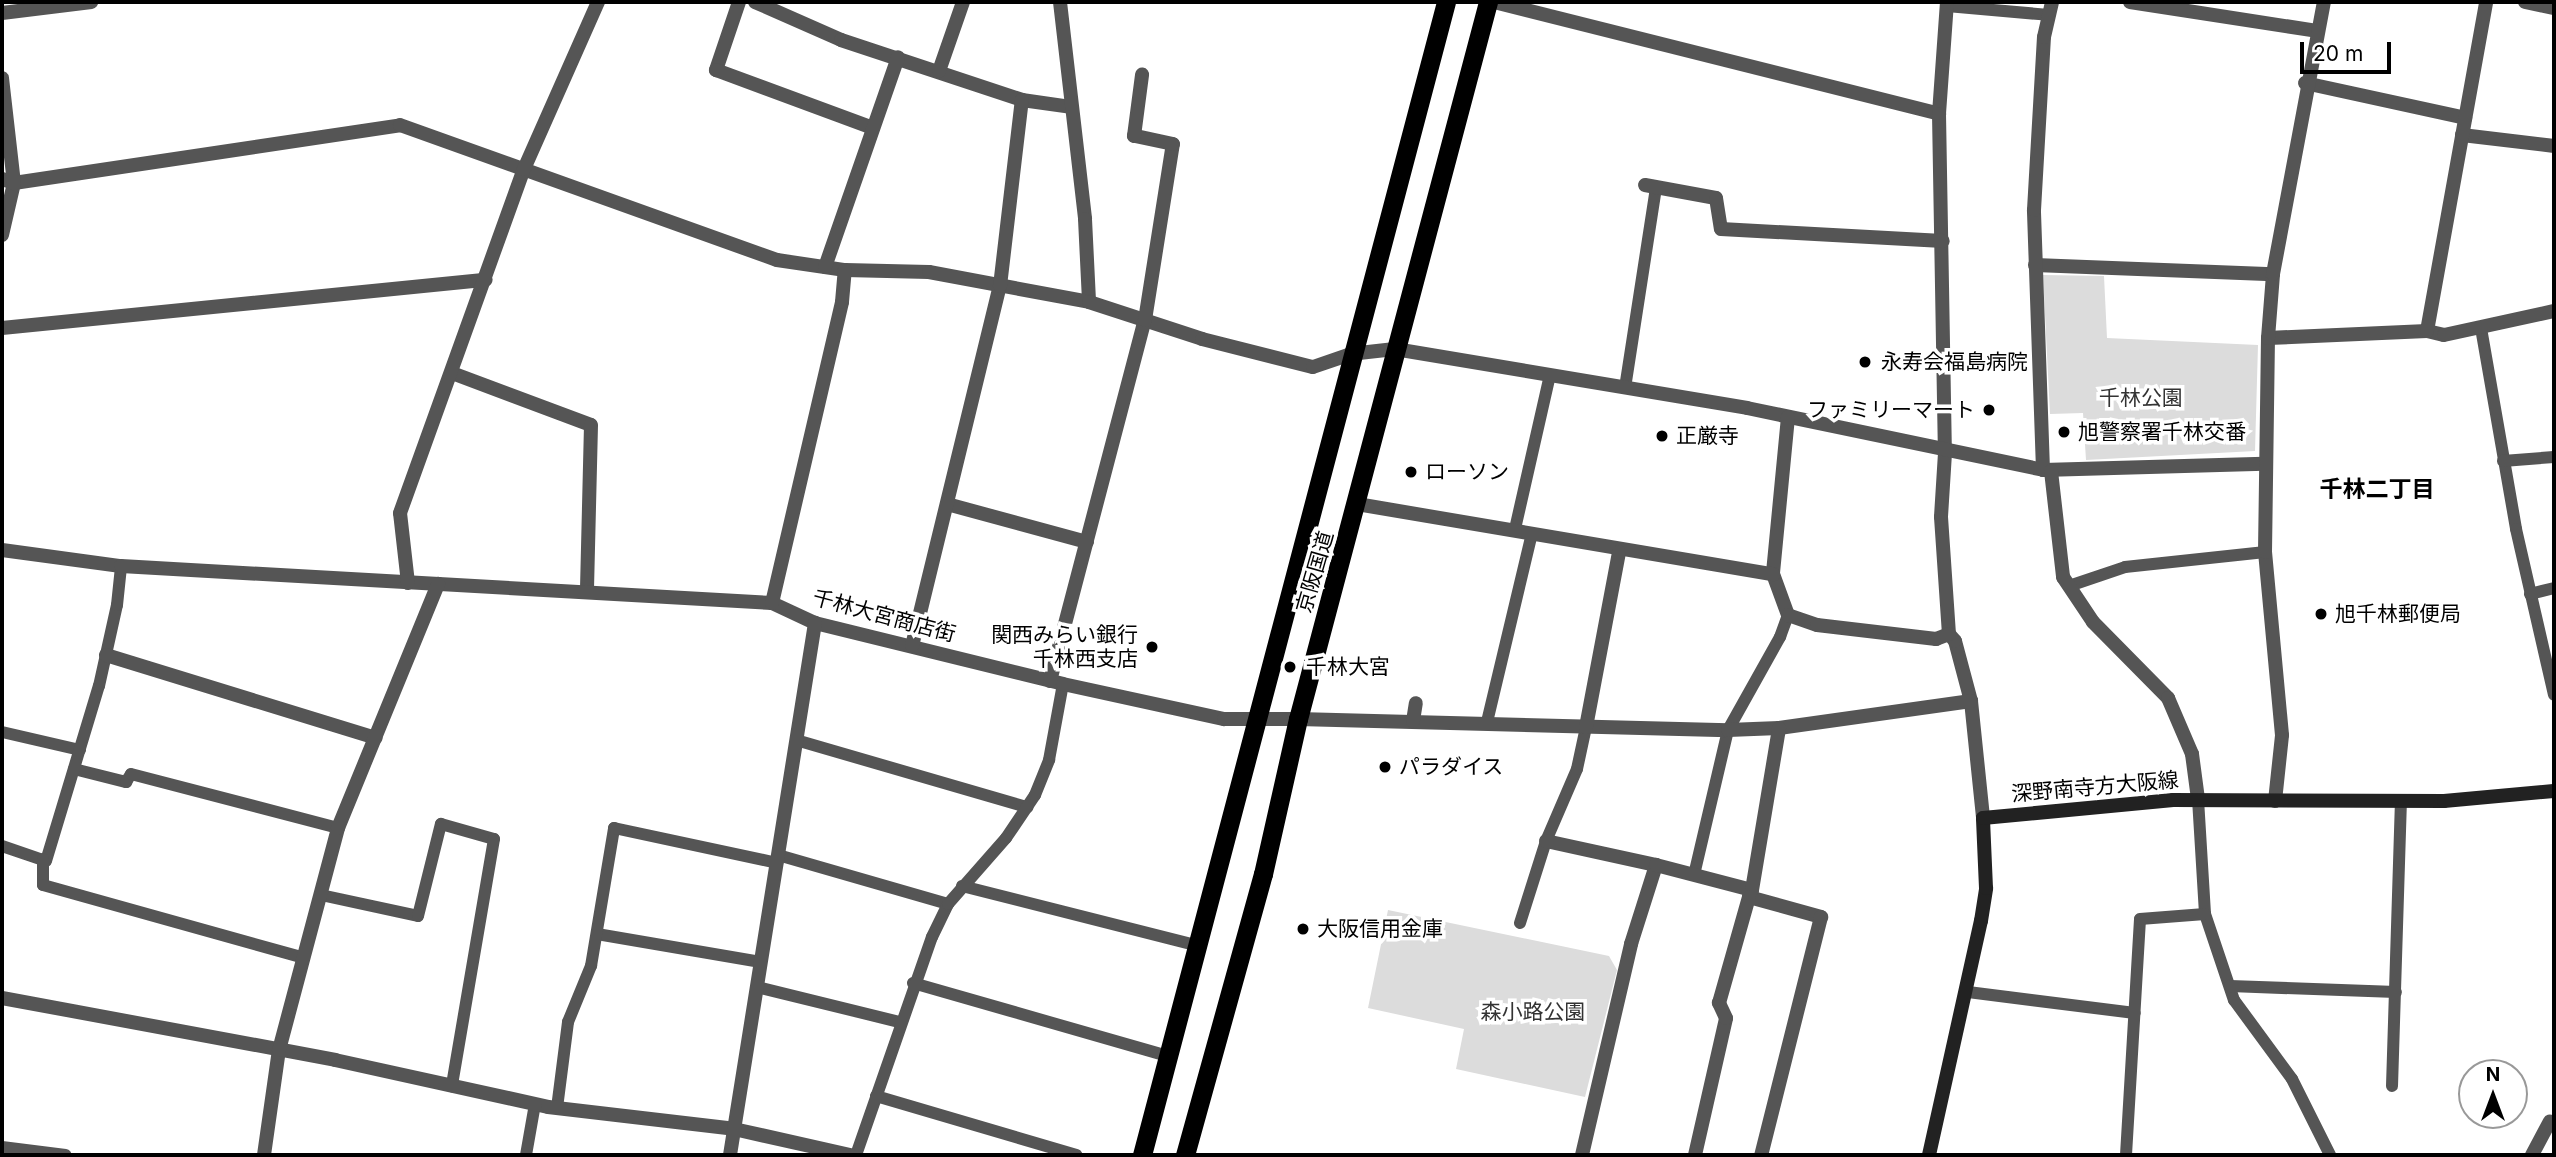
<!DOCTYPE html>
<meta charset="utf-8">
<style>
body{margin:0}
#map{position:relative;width:2556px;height:1157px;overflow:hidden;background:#fff;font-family:Inter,"Noto Sans JP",sans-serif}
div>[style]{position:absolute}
.green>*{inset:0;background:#dcdcdc}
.service>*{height:12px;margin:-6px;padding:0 6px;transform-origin:6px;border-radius:6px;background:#555}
.pedestrian>*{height:14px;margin:-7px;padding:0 7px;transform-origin:7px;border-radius:7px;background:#555}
.minor>*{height:14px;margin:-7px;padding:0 7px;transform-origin:7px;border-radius:7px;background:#555}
.tertiary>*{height:14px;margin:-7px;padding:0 7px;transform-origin:7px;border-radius:7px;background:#555}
.secondary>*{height:14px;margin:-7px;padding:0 7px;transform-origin:7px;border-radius:7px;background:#222}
.trunk>*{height:19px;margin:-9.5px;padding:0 9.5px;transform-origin:9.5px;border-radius:9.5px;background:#000}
.dots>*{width:19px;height:19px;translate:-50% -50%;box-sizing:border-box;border:4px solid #fff;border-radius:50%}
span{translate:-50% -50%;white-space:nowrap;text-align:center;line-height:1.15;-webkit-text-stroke:7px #fff;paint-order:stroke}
.poi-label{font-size:21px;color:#000}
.left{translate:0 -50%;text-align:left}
.right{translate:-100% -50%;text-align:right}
.park-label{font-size:21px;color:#333}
.street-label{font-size:21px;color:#000}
.neighbourhood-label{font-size:23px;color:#000;font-weight:700}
.frame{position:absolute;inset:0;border:4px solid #000;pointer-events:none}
.north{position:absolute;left:2458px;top:1059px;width:70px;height:70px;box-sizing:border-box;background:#fff;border:2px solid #999;border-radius:50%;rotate:0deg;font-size:19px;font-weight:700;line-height:28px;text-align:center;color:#000}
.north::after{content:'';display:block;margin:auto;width:24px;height:32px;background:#000;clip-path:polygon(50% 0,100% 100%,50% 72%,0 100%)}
.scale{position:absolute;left:2300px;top:42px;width:91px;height:32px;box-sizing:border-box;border:4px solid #000;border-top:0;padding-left:9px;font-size:21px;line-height:24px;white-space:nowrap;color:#000;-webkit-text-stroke:5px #fff;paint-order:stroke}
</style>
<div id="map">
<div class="green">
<div style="clip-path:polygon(2043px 275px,2104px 276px,2107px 338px,2258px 345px,2255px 451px,2086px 460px,2083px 413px,2050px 414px)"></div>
<div style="clip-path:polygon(1388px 910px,1609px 956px,1617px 970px,1585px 1097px,1456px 1069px,1464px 1029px,1368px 1008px)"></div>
</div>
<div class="service">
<div style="left:1947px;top:6px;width:102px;rotate:5deg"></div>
<div style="left:2481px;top:328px;width:204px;rotate:80.1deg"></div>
<div style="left:2516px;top:529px;width:170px;rotate:77.1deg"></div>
<div style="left:1625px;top:388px;width:203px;rotate:-81.2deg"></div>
<div style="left:2503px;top:461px;width:51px;rotate:-4.5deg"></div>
<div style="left:1515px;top:529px;width:158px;rotate:-77.2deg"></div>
<div style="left:2069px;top:586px;width:59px;rotate:-18.7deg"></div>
<div style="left:2125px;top:567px;width:141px;rotate:-6.1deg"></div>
<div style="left:2530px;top:594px;width:25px;rotate:-14deg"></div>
<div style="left:1487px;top:722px;width:194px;rotate:-76.6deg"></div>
<div style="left:2px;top:732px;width:80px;rotate:13deg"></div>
<div style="left:796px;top:740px;width:241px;rotate:16.2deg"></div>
<div style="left:74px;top:769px;width:54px;rotate:14deg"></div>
<div style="left:126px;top:782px;width:9px;rotate:-58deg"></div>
<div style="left:131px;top:774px;width:214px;rotate:14.6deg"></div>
<div style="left:2198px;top:799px;width:115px;rotate:86.5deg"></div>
<div style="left:2205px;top:914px;width:91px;rotate:71.4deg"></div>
<div style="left:2234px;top:1000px;width:98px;rotate:53.7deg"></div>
<div style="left:2292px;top:1079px;width:85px;rotate:63.4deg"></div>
<div style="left:2px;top:846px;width:46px;rotate:18.8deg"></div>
<div style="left:46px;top:861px;width:183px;rotate:-73.2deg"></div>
<div style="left:99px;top:686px;width:83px;rotate:-77.5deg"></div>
<div style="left:117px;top:605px;width:39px;rotate:-84deg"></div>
<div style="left:778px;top:855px;width:177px;rotate:16.1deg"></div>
<div style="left:43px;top:859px;width:26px;rotate:90deg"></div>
<div style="left:43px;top:885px;width:271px;rotate:15.6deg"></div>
<div style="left:1694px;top:875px;width:149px;rotate:-76.8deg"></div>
<div style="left:1728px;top:730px;width:107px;rotate:-60.8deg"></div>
<div style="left:1780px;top:637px;width:23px;rotate:-70deg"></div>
<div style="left:962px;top:886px;width:244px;rotate:14.2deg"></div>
<div style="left:321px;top:895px;width:99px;rotate:12.2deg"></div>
<div style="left:418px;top:916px;width:95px;rotate:-76deg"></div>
<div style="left:441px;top:824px;width:55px;rotate:15.8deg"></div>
<div style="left:494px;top:839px;width:251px;rotate:99.7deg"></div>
<div style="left:1520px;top:923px;width:86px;rotate:-72.4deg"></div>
<div style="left:1546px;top:841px;width:78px;rotate:-66.7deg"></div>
<div style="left:1577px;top:769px;width:43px;rotate:-77.9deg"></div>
<div style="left:597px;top:934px;width:166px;rotate:9.7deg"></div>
<div style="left:913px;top:983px;width:268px;rotate:16deg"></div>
<div style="left:2230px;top:986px;width:166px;rotate:2.1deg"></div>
<div style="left:757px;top:987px;width:147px;rotate:13.8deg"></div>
<div style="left:1968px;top:992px;width:168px;rotate:7.2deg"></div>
<div style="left:2392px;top:1086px;width:285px;rotate:-88.2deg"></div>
<div style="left:876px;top:1096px;width:209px;rotate:16.4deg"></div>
<div style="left:557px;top:1108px;width:87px;rotate:-82.7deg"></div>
<div style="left:568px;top:1022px;width:61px;rotate:-67.7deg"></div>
<div style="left:591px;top:966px;width:140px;rotate:-80.5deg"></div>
<div style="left:614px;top:828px;width:167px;rotate:12.1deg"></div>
<div style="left:2px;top:1147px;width:64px;rotate:7.1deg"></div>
<div style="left:526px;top:1155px;width:52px;rotate:-80deg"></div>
<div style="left:856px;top:1155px;width:231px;rotate:-70.8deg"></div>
<div style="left:932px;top:937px;width:37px;rotate:-64deg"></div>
<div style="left:948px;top:904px;width:88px;rotate:-48.7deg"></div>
<div style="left:1006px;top:838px;width:52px;rotate:-56deg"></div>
<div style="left:1035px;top:795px;width:38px;rotate:-68deg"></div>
<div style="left:1049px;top:760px;width:77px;rotate:-79.6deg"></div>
<div style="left:2126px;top:1155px;width:236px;rotate:-86.6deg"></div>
<div style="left:2140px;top:919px;width:65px;rotate:-4.4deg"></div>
</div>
<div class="pedestrian">
<div style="left:2427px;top:331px;width:17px;rotate:13deg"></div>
<div style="left:2444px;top:335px;width:113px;rotate:-12.3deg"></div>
<div style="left:1955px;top:641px;width:62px;rotate:75.1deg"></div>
<div style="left:1971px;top:701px;width:118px;rotate:84.1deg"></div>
<div style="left:1298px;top:719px;width:430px;rotate:1.5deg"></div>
<div style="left:1728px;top:730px;width:51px;rotate:-2.2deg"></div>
<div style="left:1779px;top:728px;width:194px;rotate:-8deg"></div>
<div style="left:1413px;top:721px;width:18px;rotate:-81deg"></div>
</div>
<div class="minor">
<div style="left:739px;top:2px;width:72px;rotate:108.7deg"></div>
<div style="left:716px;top:70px;width:167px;rotate:20.3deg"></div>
<div style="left:755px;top:2px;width:94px;rotate:23.8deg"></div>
<div style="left:841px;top:40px;width:191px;rotate:18.3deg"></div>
<div style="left:1022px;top:100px;width:49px;rotate:8.1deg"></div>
<div style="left:1060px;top:2px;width:218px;rotate:83.4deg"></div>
<div style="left:1085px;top:219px;width:83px;rotate:87.2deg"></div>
<div style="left:1494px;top:2px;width:459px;rotate:14.1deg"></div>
<div style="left:1947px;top:2px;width:112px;rotate:94.1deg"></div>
<div style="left:1939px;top:114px;width:339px;rotate:89deg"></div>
<div style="left:1945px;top:453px;width:64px;rotate:93.6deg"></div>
<div style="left:1941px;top:517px;width:117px;rotate:86.1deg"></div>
<div style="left:1949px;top:634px;width:9px;rotate:49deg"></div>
<div style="left:2130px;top:2px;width:189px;rotate:8.8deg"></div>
<div style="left:2525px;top:2px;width:30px;rotate:12deg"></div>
<div style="left:2px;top:13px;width:90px;rotate:-7deg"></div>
<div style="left:939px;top:71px;width:73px;rotate:-70.8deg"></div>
<div style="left:2305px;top:83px;width:164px;rotate:12.3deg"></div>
<div style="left:2462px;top:135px;width:93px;rotate:6.8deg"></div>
<div style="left:2px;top:179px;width:13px;rotate:18deg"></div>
<div style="left:14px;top:183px;width:390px;rotate:-8.5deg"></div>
<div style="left:400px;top:125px;width:400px;rotate:19.7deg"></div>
<div style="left:777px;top:260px;width:69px;rotate:8.4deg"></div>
<div style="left:845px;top:270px;width:84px;rotate:1.4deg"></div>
<div style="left:929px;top:272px;width:163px;rotate:10.6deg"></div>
<div style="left:1089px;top:302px;width:119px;rotate:18.1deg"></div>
<div style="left:1202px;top:339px;width:114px;rotate:14.2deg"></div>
<div style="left:1313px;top:367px;width:39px;rotate:-19deg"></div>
<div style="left:1350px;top:354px;width:45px;rotate:-6.3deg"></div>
<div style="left:1395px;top:349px;width:357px;rotate:9.5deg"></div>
<div style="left:1747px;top:408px;width:302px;rotate:11.8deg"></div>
<div style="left:2043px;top:470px;width:221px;rotate:-1.6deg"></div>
<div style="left:1645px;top:185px;width:72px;rotate:10.4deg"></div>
<div style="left:1716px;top:198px;width:31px;rotate:81deg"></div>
<div style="left:1721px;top:229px;width:222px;rotate:3.1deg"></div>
<div style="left:2px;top:235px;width:53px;rotate:-77deg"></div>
<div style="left:2035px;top:265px;width:238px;rotate:2.2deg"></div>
<div style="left:825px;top:267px;width:222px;rotate:-70.8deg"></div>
<div style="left:2px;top:328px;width:486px;rotate:-5.7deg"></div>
<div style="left:2268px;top:338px;width:159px;rotate:-2.5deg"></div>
<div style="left:2427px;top:331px;width:334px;rotate:-79.8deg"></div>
<div style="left:452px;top:373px;width:148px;rotate:20.5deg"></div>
<div style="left:591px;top:425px;width:166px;rotate:91.4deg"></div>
<div style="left:1788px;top:417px;width:158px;rotate:95.5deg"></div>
<div style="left:1773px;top:574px;width:44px;rotate:69.9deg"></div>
<div style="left:1788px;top:615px;width:31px;rotate:19deg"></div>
<div style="left:1817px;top:625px;width:120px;rotate:6.7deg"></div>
<div style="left:1936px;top:639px;width:14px;rotate:-21deg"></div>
<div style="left:2043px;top:470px;width:260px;rotate:-92deg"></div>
<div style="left:2034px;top:210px;width:173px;rotate:-86.7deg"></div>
<div style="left:2044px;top:37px;width:36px;rotate:-77deg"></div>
<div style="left:2051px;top:471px;width:107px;rotate:83.5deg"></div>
<div style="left:2063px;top:577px;width:54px;rotate:56.3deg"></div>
<div style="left:2093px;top:622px;width:107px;rotate:45.4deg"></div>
<div style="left:2168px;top:698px;width:61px;rotate:66.8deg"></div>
<div style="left:2192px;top:754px;width:45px;rotate:82.4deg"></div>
<div style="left:947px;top:504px;width:145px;rotate:15.2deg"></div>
<div style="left:1357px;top:504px;width:422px;rotate:9.6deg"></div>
<div style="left:2px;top:550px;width:120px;rotate:7.7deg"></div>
<div style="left:121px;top:566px;width:652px;rotate:3.25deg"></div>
<div style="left:772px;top:603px;width:47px;rotate:24.9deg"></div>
<div style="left:815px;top:623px;width:255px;rotate:13.8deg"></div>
<div style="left:1063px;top:684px;width:165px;rotate:12.3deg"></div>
<div style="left:1224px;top:719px;width:74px"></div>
<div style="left:408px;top:583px;width:70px;rotate:-96.5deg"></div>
<div style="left:400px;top:513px;width:366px;rotate:-70.2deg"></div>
<div style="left:524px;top:169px;width:183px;rotate:-66.1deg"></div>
<div style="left:772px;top:603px;width:309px;rotate:-76.9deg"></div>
<div style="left:842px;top:302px;width:32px;rotate:-85deg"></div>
<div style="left:912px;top:646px;width:371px;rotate:-76.3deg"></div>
<div style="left:1000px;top:286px;width:187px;rotate:-83.3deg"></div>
<div style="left:106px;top:655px;width:282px;rotate:17.1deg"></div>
<div style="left:1050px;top:681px;width:373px;rotate:-75.3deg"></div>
<div style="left:1145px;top:320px;width:178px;rotate:-81deg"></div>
<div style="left:1173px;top:144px;width:40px;rotate:-168deg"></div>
<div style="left:1134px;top:136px;width:62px;rotate:-82.5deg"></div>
<div style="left:1586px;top:727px;width:178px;rotate:-79.3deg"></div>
<div style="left:2275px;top:801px;width:66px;rotate:-83.9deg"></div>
<div style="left:2282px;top:735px;width:184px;rotate:-95.3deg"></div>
<div style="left:2265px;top:552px;width:214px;rotate:-89.2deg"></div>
<div style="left:2268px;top:338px;width:64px;rotate:-85.5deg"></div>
<div style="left:2273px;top:274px;width:277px;rotate:-79.4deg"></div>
<div style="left:1546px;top:841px;width:113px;rotate:12.3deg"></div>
<div style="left:1752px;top:890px;width:8px;rotate:113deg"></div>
<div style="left:1749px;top:897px;width:75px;rotate:15.5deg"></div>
<div style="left:1821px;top:917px;width:245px;rotate:104.1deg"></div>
<div style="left:2px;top:998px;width:339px;rotate:10.5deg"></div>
<div style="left:335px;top:1060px;width:218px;rotate:12.4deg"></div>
<div style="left:548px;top:1107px;width:187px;rotate:6.7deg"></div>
<div style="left:734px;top:1129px;width:119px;rotate:12.6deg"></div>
<div style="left:264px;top:1155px;width:106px;rotate:-81.9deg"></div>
<div style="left:279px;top:1050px;width:230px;rotate:-75.1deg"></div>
<div style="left:338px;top:828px;width:264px;rotate:-67.7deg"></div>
<div style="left:730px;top:1155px;width:539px;rotate:-80.92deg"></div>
<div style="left:1582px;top:1155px;width:217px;rotate:-76.9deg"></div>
<div style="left:1631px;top:944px;width:83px;rotate:-72.4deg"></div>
<div style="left:1656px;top:865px;width:99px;rotate:14.6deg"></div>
<div style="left:1752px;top:890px;width:164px;rotate:-80.5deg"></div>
<div style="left:1695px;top:1155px;width:140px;rotate:-77.2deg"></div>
<div style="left:1726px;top:1018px;width:17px;rotate:-115deg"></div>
<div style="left:1719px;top:1003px;width:110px;rotate:-74.2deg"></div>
<div style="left:2532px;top:1155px;width:38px;rotate:-62deg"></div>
</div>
<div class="tertiary">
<div style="left:2px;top:78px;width:106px;rotate:83.5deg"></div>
</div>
<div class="secondary">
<div style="left:1929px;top:1155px;width:240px;rotate:-77.5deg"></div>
<div style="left:1981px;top:921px;width:33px;rotate:-81deg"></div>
<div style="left:1986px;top:888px;width:70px;rotate:-92.5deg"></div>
<div style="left:1983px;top:818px;width:191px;rotate:-5.4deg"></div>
<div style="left:2173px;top:800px;width:271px;rotate:0.2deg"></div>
<div style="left:2444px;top:801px;width:110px;rotate:-5.2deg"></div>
</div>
<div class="trunk">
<div style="left:1142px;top:1155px;width:1192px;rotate:-75.23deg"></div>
<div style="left:1185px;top:1155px;width:292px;rotate:-74.5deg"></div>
<div style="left:1263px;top:874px;width:159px;rotate:-77.3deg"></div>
<div style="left:1298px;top:719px;width:742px;rotate:-75.16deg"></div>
</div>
<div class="dots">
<div style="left:1865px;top:362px;background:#000"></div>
<div style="left:1989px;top:410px;background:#000"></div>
<div style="left:2064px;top:432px;background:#000"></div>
<div style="left:1662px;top:436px;background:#000"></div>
<div style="left:1411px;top:472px;background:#000"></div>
<div style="left:2321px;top:614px;background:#000"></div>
<div style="left:1152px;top:647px;background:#000"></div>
<div style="left:1290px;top:667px;background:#000"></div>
<div style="left:1385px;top:767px;background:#000"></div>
<div style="left:1303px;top:929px;background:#000"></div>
</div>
<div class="poi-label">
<span class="left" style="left:1881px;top:362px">永寿会福島病院</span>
<span class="right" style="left:1975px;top:410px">ファミリーマート</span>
<span class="left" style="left:2078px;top:432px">旭警察署千林交番</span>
<span class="left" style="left:1676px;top:436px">正厳寺</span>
<span class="left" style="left:1425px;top:472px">ローソン</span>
<span class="left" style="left:2335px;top:614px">旭千林郵便局</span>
<span class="right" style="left:1138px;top:647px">関西みらい銀行<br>千林西支店</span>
<span class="left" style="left:1306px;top:667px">千林大宮</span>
<span class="left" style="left:1399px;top:767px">パラダイス</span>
<span class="left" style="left:1317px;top:929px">大阪信用金庫</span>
</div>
<div class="park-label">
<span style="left:2141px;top:398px">千林公園</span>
<span style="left:1533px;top:1012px">森小路公園</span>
</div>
<div class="street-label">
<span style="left:1315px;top:572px;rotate:-74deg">京阪国道</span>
<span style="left:884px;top:616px;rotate:15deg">千林大宮商店街</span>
<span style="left:2095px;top:787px;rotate:-5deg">深野南寺方大阪線</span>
</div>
<div class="neighbourhood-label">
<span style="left:2377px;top:489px">千林二丁目</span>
</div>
<div class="frame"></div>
<div class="north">N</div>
<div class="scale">20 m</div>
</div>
